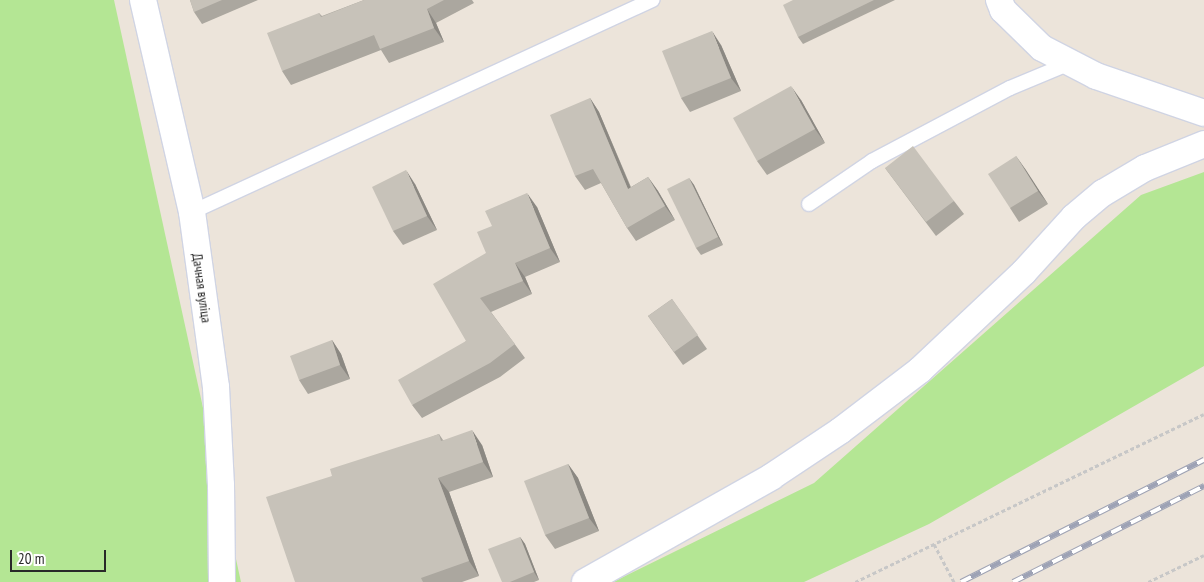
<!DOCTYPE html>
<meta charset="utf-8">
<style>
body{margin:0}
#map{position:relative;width:1204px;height:582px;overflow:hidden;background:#ece4da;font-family:"PT Sans Narrow",sans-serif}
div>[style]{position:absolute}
.green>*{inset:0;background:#b4e694}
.path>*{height:3px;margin-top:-1.5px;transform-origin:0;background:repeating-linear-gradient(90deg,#c7c7c7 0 4px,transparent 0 6.5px)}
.roads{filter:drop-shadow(1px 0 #d0d4e3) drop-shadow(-1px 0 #d0d4e3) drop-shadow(0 1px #d0d4e3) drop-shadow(0 -1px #d0d4e3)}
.service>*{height:14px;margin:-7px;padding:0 7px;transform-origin:7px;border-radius:7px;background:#fff}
.minor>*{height:26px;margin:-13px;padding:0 13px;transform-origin:13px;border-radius:13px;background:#fff}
.rail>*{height:5.5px;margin-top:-2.75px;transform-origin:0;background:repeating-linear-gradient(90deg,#fff 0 11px,#9da2b5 0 22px);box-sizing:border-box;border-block:1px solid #9da2b5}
.wall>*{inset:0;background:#aba79f}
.shaded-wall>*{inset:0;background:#8b8882}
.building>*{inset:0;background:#c7c2b9}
span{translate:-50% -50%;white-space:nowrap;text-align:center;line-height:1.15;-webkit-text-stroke:4px #fff;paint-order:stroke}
.street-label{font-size:14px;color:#292929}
.scale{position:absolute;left:10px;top:550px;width:96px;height:22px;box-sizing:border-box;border:2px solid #292929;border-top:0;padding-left:6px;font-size:15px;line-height:18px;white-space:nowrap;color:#292929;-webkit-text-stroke:4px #fff;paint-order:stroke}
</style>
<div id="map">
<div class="green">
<div style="clip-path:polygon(0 0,114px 0,241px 582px,0 582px)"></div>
<div style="clip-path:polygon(1204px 172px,1204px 366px,929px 524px,804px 582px,613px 582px,814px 483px,1141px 195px)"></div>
</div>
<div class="path">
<div style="left:934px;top:544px;width:43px;rotate:62.2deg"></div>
<div style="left:855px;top:582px;width:387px;rotate:-25.7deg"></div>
<div style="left:1148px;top:582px;width:62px;rotate:-25.7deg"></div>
</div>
<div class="roads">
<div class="service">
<div style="left:809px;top:204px;width:76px;rotate:-34.3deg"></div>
<div style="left:872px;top:161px;width:156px;rotate:-27.9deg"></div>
<div style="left:1010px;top:88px;width:65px;rotate:-22.6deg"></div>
<div style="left:192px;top:212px;width:507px;rotate:-24.74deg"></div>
</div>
<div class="minor">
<div style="left:143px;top:0;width:218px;rotate:77deg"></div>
<div style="left:192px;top:212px;width:177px;rotate:82.2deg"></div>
<div style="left:216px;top:387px;width:98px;rotate:87.1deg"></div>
<div style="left:221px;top:485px;width:97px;rotate:89.4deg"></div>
<div style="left:999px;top:0;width:11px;rotate:68deg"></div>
<div style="left:1003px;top:10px;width:54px;rotate:44.3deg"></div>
<div style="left:1042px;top:48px;width:61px;rotate:27.4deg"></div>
<div style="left:1096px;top:76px;width:114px;rotate:18.9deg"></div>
<div style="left:585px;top:582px;width:214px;rotate:-29.4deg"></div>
<div style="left:771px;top:477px;width:83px;rotate:-33.7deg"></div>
<div style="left:840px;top:431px;width:101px;rotate:-37.3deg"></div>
<div style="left:920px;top:370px;width:143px;rotate:-43.3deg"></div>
<div style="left:1024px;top:272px;width:74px;rotate:-47.7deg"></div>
<div style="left:1074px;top:217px;width:38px;rotate:-40deg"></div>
<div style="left:1103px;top:193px;width:49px;rotate:-30.8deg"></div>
<div style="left:1145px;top:168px;width:64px;rotate:-22.1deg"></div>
</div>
</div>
<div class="rail">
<div style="left:961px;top:582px;width:272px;rotate:-26.7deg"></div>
<div style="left:1013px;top:582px;width:214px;rotate:-26.7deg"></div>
</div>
<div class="wall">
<div style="clip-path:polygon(190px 0,258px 0,202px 24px,194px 12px)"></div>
<div style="clip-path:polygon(364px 0,472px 0,474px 3px,436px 23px,444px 42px,389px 63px,381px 50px,291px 85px,282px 71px,319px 13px,322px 16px)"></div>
<div style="clip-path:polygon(793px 0,895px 0,803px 44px,798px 37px)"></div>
<div style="clip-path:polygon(721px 45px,741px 91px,690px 112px,681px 98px)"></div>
<div style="clip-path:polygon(590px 98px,599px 112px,631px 187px,648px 177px,658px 191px,675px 220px,636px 241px,627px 228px,601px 183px,585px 190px,575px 176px)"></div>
<div style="clip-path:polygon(801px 100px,825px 143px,767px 175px,757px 161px)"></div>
<div style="clip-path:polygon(1016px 156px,1048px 204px,1019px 222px,1010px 208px)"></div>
<div style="clip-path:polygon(885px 168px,954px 201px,964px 214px,936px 236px)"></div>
<div style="clip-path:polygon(689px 178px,694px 185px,723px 245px,701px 255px,696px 248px)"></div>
<div style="clip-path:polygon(415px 184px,437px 230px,403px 245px,393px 231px)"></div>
<div style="clip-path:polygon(537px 207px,560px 262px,525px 277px,532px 294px,491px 312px,525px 358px,500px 377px,422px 418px,412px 405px,466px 341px,486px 253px)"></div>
<div style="clip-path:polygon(672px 299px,707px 349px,683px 365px,648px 316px)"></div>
<div style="clip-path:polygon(332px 340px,341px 354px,350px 379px,308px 394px,299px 380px)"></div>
<div style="clip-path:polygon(439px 434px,443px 440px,482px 445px,493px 477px,449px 492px,479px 576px,462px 582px,295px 582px,332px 476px)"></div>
<div style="clip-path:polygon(568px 464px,578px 478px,599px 531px,555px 549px,545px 535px)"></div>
<div style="clip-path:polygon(520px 537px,525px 544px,539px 580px,534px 582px,502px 582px)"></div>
</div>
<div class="shaded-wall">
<div style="clip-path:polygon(427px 9px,436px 23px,444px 42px,434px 28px)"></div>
<div style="clip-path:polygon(712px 31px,721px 45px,741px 91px,731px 78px)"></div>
<div style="clip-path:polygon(791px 86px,801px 100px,825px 143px,815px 129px)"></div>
<div style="clip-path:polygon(590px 98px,599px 112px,637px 203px,628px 189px)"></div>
<div style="clip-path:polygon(1016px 156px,1026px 170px,1048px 204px,1038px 191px)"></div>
<div style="clip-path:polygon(406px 170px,415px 184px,437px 230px,427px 216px)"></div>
<div style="clip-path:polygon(648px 177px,658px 191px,675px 220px,665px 206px)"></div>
<div style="clip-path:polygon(689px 178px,694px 185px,723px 245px,718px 237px)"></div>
<div style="clip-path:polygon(527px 193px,537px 207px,560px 262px,550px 248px)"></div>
<div style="clip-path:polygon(515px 263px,525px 277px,532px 294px,523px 281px)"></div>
<div style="clip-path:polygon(332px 340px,341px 354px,350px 379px,340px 365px)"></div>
<div style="clip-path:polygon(472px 430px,482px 445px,493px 477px,483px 462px)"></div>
<div style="clip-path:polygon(568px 464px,578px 478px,599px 531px,589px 518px)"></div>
<div style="clip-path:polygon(438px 478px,449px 492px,479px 576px,469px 561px)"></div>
<div style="clip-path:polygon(520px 537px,525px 544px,539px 580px,534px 572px)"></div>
</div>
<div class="building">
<div style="clip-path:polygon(190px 0,222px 0,194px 12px)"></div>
<div style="clip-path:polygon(364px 0,444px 0,427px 9px,434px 28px,380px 49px,374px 35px,282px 71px,267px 33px,319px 13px,321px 17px)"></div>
<div style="clip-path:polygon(793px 0,874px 0,798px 37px,783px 5px)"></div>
<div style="clip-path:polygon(712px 31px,731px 78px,681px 98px,662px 51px)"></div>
<div style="clip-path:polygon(791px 86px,815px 129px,757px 161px,733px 118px)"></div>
<div style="clip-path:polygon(590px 98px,628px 189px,648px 177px,665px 206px,627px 228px,593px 169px,575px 176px,550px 115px)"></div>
<div style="clip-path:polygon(913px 146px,954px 201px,926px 222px,885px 168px)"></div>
<div style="clip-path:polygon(1016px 156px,1038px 191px,1010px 208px,988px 174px)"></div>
<div style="clip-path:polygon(406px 170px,427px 216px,393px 231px,372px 187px)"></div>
<div style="clip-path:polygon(689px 178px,718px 237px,696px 248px,667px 189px)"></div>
<div style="clip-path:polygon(527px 193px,550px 248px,515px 263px,523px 281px,480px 298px,515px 344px,490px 363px,412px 405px,398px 380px,466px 341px,433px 284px,486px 253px,477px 232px,492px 226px,485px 211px)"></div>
<div style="clip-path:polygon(672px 299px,698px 335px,674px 352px,648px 316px)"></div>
<div style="clip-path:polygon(332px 340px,340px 365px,299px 380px,290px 356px)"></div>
<div style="clip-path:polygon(472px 430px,483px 462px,438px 478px,469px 561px,421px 578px,423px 582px,295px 582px,266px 497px,332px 476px,330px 469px,439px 434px,441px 441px)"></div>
<div style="clip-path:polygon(568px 464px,589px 518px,545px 535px,524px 481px)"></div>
<div style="clip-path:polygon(520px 537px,534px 572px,510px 582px,502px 582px,488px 549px)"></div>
</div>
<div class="street-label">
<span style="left:202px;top:288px;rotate:82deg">Дачная вуліца</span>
</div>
<div class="scale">20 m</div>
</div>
